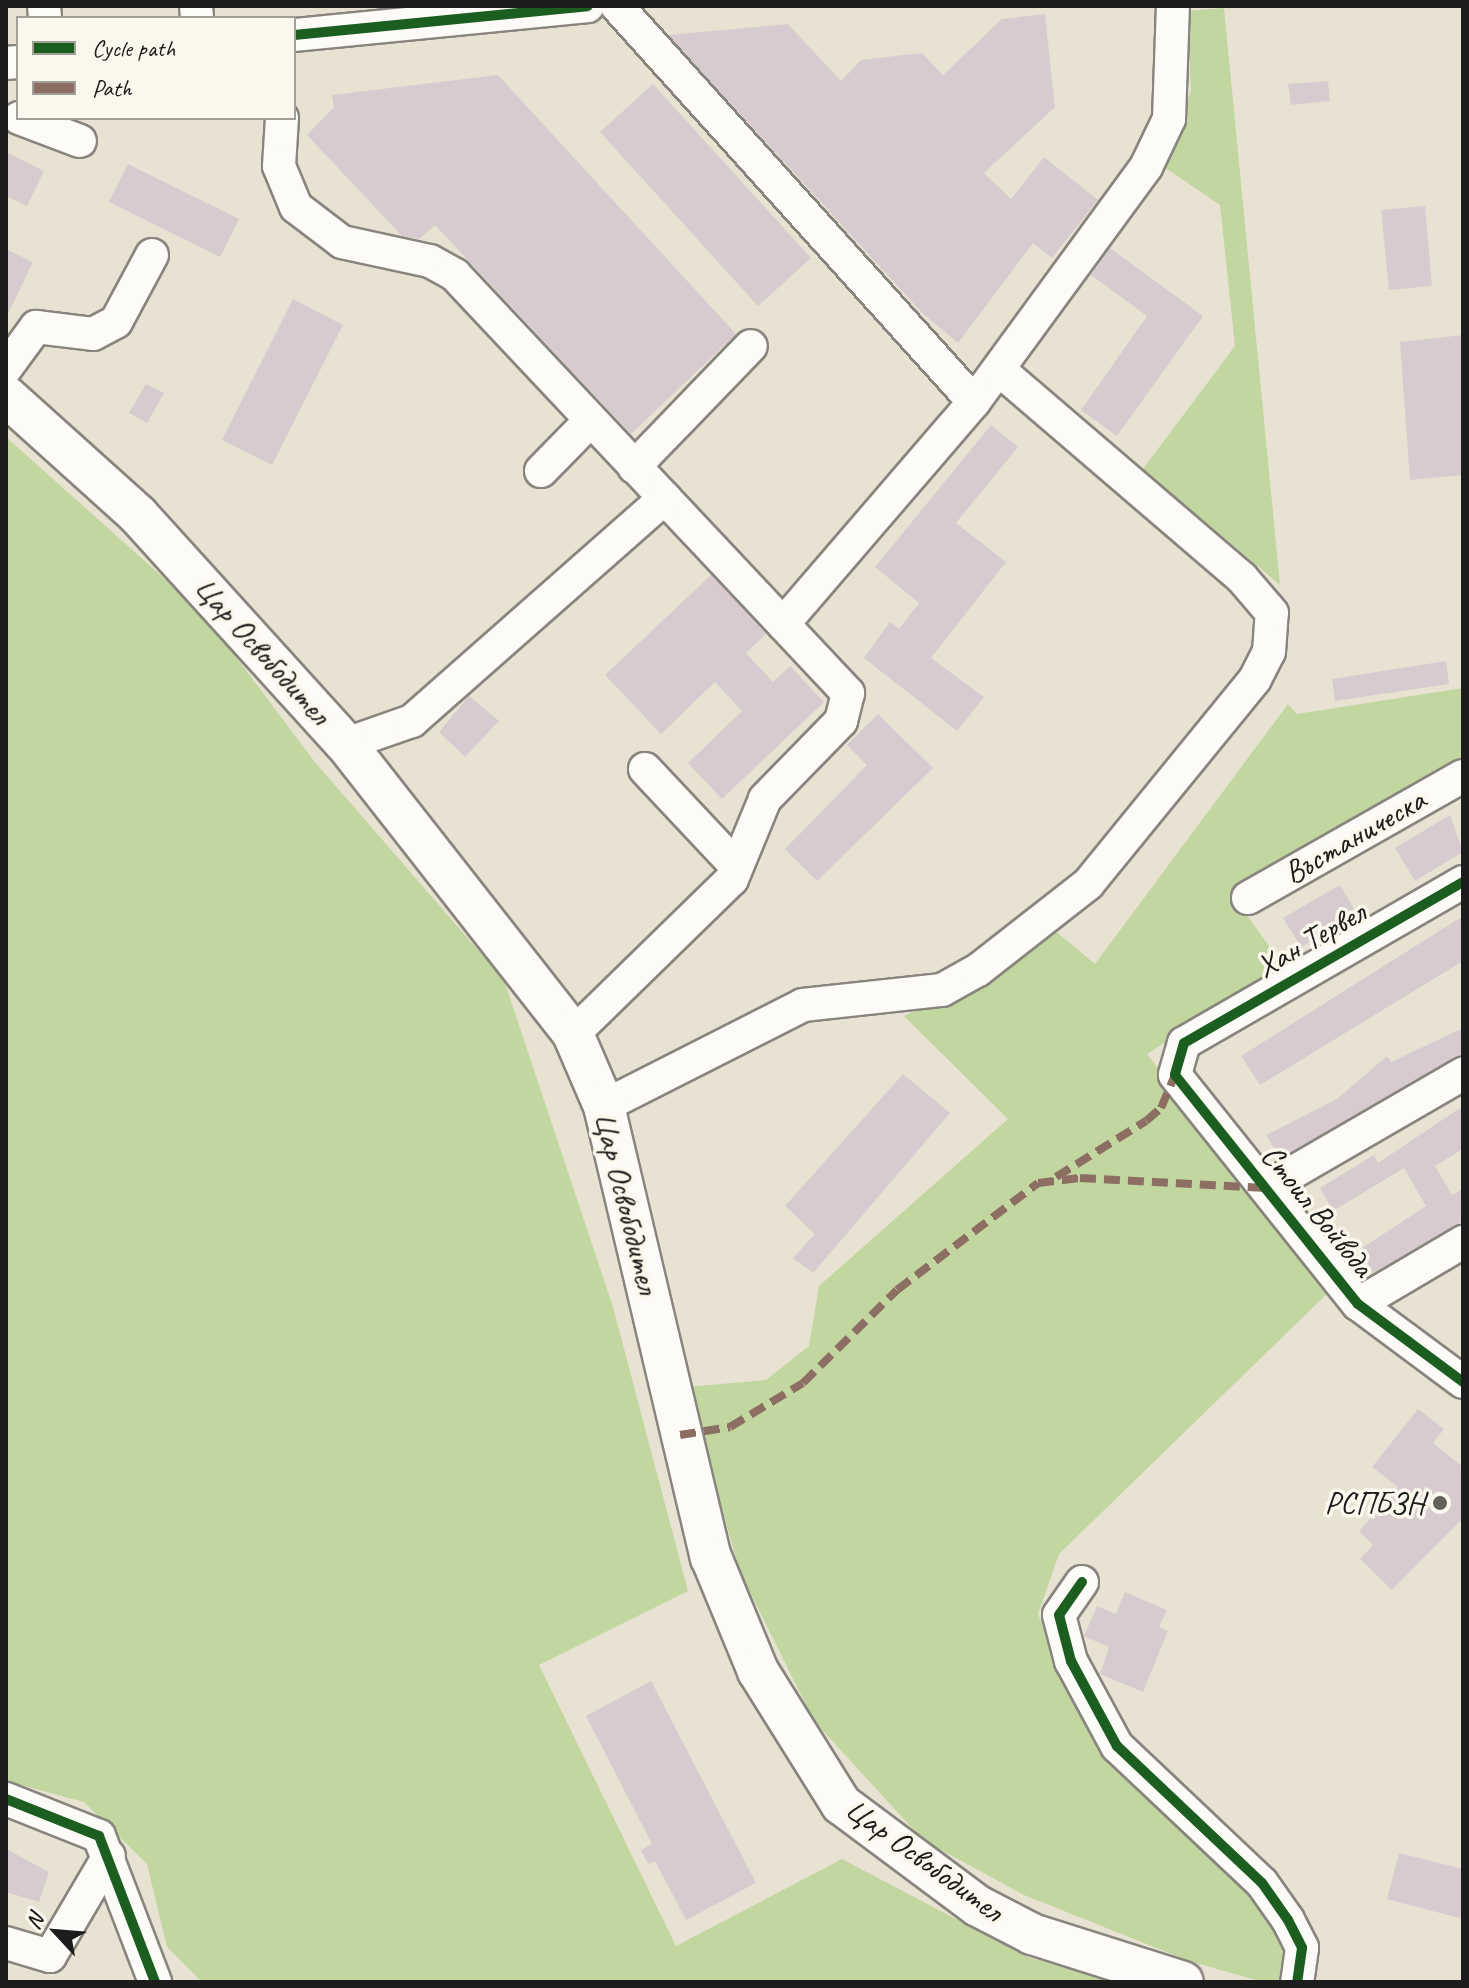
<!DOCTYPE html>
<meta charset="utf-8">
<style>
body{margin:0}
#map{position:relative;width:1469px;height:1988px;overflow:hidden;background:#e8e2d3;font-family:Caveat,sans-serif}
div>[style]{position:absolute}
.green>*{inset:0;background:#c2d6a0}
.building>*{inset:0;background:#d8cbcf}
.roads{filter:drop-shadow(2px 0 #88857e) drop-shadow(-2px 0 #88857e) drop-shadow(0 2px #88857e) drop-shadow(0 -2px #88857e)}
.minor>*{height:32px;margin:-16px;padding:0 16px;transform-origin:16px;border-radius:16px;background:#fcfbf8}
.major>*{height:40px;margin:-20px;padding:0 20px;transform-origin:20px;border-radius:20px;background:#fcfbf8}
.quiet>*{height:8px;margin-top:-4px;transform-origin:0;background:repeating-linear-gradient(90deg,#8d6e63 0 16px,transparent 0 24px)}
.cycleway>*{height:10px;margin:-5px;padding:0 5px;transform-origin:5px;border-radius:5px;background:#1b5e20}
.dots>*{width:22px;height:22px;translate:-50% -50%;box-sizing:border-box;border:4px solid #fbf7ec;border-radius:50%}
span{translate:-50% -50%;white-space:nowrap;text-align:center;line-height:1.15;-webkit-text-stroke:7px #fbf7ec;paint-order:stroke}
.street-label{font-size:32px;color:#1c1c1c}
.poi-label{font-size:32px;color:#1c1c1c}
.right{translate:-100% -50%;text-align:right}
.frame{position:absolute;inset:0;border:8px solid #1c1c1c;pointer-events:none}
.legend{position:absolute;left:16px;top:16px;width:280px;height:104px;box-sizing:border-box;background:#fbf7ec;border:2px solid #a29f99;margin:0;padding:10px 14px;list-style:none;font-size:24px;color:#1c1c1c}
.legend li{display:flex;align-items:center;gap:16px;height:40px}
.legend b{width:40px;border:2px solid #a29f99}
.north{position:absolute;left:16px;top:1892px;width:80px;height:80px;-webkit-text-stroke:6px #fbf7ec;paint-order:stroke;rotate:296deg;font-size:22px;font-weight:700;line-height:32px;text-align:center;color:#1c1c1c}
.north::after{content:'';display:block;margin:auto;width:28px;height:36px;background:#1c1c1c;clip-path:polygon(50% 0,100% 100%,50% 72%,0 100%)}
</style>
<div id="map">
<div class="green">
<div style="clip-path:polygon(1224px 8px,1280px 585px,1143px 469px,1235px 346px,1220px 205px,1164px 167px,1191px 90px,1187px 11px)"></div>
<div style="clip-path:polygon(6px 437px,203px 613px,314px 761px,504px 980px,613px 1307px,688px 1591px,539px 1665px,676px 1946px,842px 1859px,1030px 1958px,1118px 1982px,202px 1982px,167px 1947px,147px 1864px,84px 1802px,6px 1781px)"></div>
<div style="clip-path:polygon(1463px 688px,1463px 758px,1231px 893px,1284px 967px,1147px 1054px,1330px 1291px,1059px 1554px,1038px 1614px,1067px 1684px,1285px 1935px,1289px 1982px,1263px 1982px,1189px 1961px,1024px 1895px,923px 1840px,814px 1721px,740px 1572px,687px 1387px,766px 1380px,809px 1346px,819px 1286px,1008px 1119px,904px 1016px,981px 980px,1048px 925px,1095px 964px,1288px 704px,1297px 714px)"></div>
</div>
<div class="building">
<div style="clip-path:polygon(1045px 14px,1055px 107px,984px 173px,1011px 199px,1044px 157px,1098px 200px,1052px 258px,1033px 243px,958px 343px,923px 314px,668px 35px,788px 24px,841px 81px,861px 60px,922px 53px,943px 75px,1002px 19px)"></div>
<div style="clip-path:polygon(498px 75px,736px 334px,631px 434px,435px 225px,419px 239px,402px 236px,307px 135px,334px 107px,332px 95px)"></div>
<div style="clip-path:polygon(1328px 81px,1330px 101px,1291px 105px,1288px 84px)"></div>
<div style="clip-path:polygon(653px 84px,811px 258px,758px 306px,600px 132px)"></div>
<div style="clip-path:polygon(6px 152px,44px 171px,27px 206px,6px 196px)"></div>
<div style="clip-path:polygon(128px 164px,239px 219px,220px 257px,109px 202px)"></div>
<div style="clip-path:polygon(1425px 206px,1432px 286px,1389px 290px,1381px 210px)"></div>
<div style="clip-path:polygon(1110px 248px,1203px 316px,1117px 436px,1081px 410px,1147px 316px,1091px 275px)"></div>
<div style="clip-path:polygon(6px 249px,33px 262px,6px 318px)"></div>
<div style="clip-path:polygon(293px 299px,343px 325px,272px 465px,222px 440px)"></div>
<div style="clip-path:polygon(1463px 335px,1463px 475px,1410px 480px,1400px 342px)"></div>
<div style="clip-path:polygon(146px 384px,164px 393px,147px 423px,129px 413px)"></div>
<div style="clip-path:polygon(991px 425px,1018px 447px,956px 523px,1006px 562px,931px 658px,984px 697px,957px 731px,864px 658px,890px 622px,899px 629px,919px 603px,875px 567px)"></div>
<div style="clip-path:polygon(711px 575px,766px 634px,746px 653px,773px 682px,790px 666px,824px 702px,722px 799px,688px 763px,742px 711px,715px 682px,661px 734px,605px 675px)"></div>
<div style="clip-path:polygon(1446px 661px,1449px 684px,1335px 701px,1332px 679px)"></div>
<div style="clip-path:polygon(469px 696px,499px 721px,465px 757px,439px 732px)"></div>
<div style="clip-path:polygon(878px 714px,933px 768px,817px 881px,785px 849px,867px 765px,847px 745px)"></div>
<div style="clip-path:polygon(1450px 815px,1463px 852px,1415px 881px,1395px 848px)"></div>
<div style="clip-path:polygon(1340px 885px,1357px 914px,1301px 947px,1283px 918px)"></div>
<div style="clip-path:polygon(1463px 916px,1463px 961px,1260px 1085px,1241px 1056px)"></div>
<div style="clip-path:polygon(1463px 1028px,1463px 1055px,1280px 1158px,1266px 1135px,1337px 1099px,1387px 1056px,1391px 1062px)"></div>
<div style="clip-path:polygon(903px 1074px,950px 1113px,813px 1273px,793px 1258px,815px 1234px,785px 1206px)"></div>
<div style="clip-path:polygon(1463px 1106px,1463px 1149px,1435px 1166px,1452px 1195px,1463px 1189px,1463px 1221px,1373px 1273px,1359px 1250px,1426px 1206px,1404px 1168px,1333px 1211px,1320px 1188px,1374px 1155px,1378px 1163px)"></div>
<div style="clip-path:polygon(1418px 1409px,1444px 1429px,1433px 1443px,1463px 1467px,1463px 1518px,1392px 1590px,1360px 1559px,1373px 1545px,1359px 1531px,1398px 1487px,1372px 1467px)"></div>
<div style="clip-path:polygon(1125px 1592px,1167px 1610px,1159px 1627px,1168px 1631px,1143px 1692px,1100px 1674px,1109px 1647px,1084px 1636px,1097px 1606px,1116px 1614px)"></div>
<div style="clip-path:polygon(651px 1681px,756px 1883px,686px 1920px,655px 1861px,648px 1864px,641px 1850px,652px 1844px,586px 1716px)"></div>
<div style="clip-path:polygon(6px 1849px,49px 1872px,39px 1902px,6px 1892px)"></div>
<div style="clip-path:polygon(1399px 1853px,1463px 1869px,1463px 1919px,1387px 1899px)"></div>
</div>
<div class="roads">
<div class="minor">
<div style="left:44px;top:6px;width:12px;rotate:85deg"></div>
<div style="left:196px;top:6px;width:12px;rotate:85deg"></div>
<div style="left:617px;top:6px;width:533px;rotate:47.96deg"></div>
<div style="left:974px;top:402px;width:291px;rotate:-53.8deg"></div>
<div style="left:1146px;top:167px;width:53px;rotate:-64.4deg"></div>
<div style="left:1169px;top:119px;width:113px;rotate:-88deg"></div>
<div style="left:294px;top:35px;width:295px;rotate:-5.6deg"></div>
<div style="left:6px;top:63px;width:12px;rotate:-5deg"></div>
<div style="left:19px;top:118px;width:65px;rotate:20.7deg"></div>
<div style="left:282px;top:118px;width:48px;rotate:93.6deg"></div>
<div style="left:279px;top:166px;width:44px;rotate:67.5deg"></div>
<div style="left:296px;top:207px;width:58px;rotate:37.3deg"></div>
<div style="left:342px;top:242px;width:90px;rotate:12.2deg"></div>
<div style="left:430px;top:261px;width:29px;rotate:29deg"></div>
<div style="left:455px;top:275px;width:574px;rotate:46.77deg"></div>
<div style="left:848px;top:693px;width:29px;rotate:104deg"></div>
<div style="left:841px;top:721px;width:109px;rotate:134.3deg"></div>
<div style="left:765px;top:799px;width:87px;rotate:112.4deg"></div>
<div style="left:732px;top:879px;width:222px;rotate:135.7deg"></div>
<div style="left:6px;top:368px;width:51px;rotate:-53.8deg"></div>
<div style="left:36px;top:327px;width:57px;rotate:7deg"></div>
<div style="left:93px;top:334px;width:26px;rotate:-28deg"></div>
<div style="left:116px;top:322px;width:76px;rotate:-61.8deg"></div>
<div style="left:634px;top:467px;width:168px;rotate:-46deg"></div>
<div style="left:541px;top:471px;width:70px;rotate:-45.6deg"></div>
<div style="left:783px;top:624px;width:293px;rotate:-49.3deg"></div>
<div style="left:346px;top:744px;width:70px;rotate:-19.2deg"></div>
<div style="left:412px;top:721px;width:337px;rotate:-41.4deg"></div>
<div style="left:645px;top:769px;width:132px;rotate:46.8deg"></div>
<div style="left:1463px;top:882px;width:322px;rotate:150deg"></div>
<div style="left:1184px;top:1043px;width:33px;rotate:106deg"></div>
<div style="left:1175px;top:1075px;width:293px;rotate:51.4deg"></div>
<div style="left:1358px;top:1304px;width:131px;rotate:36.6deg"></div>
<div style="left:1248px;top:898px;width:247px;rotate:-29.6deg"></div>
<div style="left:604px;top:1106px;width:223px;rotate:-26.9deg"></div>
<div style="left:803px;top:1005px;width:140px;rotate:-6.2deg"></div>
<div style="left:942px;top:990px;width:41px;rotate:-29.1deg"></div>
<div style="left:978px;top:970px;width:140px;rotate:-38deg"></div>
<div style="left:1088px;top:884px;width:264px;rotate:-50.8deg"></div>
<div style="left:1255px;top:679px;width:30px;rotate:-63deg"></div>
<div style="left:1269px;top:652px;width:39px;rotate:-86deg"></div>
<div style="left:1272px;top:613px;width:46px;rotate:-130.6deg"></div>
<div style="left:1242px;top:578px;width:316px;rotate:-139.4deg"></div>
<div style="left:1266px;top:1188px;width:228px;rotate:-30.1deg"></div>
<div style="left:1358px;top:1304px;width:122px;rotate:-30.6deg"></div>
<div style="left:1082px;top:1582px;width:40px;rotate:124.9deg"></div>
<div style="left:1059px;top:1615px;width:48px;rotate:75.4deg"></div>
<div style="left:1071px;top:1661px;width:97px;rotate:61.6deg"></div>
<div style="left:1117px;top:1746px;width:199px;rotate:43.4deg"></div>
<div style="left:1262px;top:1883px;width:45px;rotate:54.9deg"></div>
<div style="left:1288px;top:1920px;width:31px;rotate:63deg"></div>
<div style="left:1302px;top:1948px;width:34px;rotate:98deg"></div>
<div style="left:6px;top:1799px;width:100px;rotate:21.7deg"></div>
<div style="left:99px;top:1836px;width:156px;rotate:69deg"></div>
<div style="left:6px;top:1943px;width:46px;rotate:16.5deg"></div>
<div style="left:50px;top:1956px;width:116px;rotate:-59.5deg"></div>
</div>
<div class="major">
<div style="left:6px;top:396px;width:178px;rotate:42deg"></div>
<div style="left:138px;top:515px;width:309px;rotate:47.8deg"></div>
<div style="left:346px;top:744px;width:368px;rotate:51.9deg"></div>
<div style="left:573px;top:1034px;width:78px;rotate:66.7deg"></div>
<div style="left:604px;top:1106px;width:464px;rotate:76.7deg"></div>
<div style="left:711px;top:1557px;width:123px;rotate:67.6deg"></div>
<div style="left:758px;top:1671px;width:157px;rotate:58deg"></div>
<div style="left:841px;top:1804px;width:171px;rotate:36.7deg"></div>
<div style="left:978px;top:1906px;width:61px;rotate:27.4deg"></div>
<div style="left:1032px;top:1934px;width:158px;rotate:17.6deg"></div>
</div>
</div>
<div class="quiet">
<div style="left:1056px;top:1177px;width:106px;rotate:-31.9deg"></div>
<div style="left:1146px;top:1121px;width:20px;rotate:-41deg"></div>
<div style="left:1161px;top:1108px;width:36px;rotate:-67deg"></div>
<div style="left:680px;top:1435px;width:51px;rotate:-9.1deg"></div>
<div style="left:730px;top:1427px;width:85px;rotate:-31.1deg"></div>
<div style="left:803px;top:1383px;width:132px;rotate:-44.7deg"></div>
<div style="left:897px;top:1290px;width:177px;rotate:-37.2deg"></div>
<div style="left:1038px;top:1183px;width:42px;rotate:-6.8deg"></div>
<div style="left:1080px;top:1178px;width:186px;rotate:3.1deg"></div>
</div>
<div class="cycleway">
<div style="left:294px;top:35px;width:295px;rotate:-5.6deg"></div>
<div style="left:1463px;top:882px;width:322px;rotate:150deg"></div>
<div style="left:1184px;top:1043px;width:33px;rotate:106deg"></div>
<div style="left:1175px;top:1075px;width:293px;rotate:51.4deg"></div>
<div style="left:1358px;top:1304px;width:131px;rotate:36.6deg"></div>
<div style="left:1082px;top:1582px;width:40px;rotate:124.9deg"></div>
<div style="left:1059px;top:1615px;width:48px;rotate:75.4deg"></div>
<div style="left:1071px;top:1661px;width:97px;rotate:61.6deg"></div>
<div style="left:1117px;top:1746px;width:199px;rotate:43.4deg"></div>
<div style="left:1262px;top:1883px;width:45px;rotate:54.9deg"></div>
<div style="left:1288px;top:1920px;width:31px;rotate:63deg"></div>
<div style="left:1302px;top:1948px;width:34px;rotate:98deg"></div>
<div style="left:6px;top:1799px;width:100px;rotate:21.7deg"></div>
<div style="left:99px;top:1836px;width:156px;rotate:69deg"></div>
</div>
<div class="dots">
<div style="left:1440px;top:1503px;background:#63615c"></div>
</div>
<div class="street-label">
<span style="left:262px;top:651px;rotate:48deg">Цар Освободител</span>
<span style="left:1355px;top:837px;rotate:-30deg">Въстаническа</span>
<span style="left:1311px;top:940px;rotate:-30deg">Хан Тервел</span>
<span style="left:626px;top:1203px;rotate:76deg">Цар Освободител</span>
<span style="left:1317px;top:1211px;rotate:51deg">Стоил Войвода</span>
<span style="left:924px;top:1860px;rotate:36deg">Цар Освободител</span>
</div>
<div class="poi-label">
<span class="right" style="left:1424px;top:1503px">РСПБЗН</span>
</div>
<div class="frame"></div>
<ul class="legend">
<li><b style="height:10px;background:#1b5e20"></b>Cycle path</li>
<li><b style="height:10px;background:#8d6e63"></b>Path</li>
</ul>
<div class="north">N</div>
</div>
